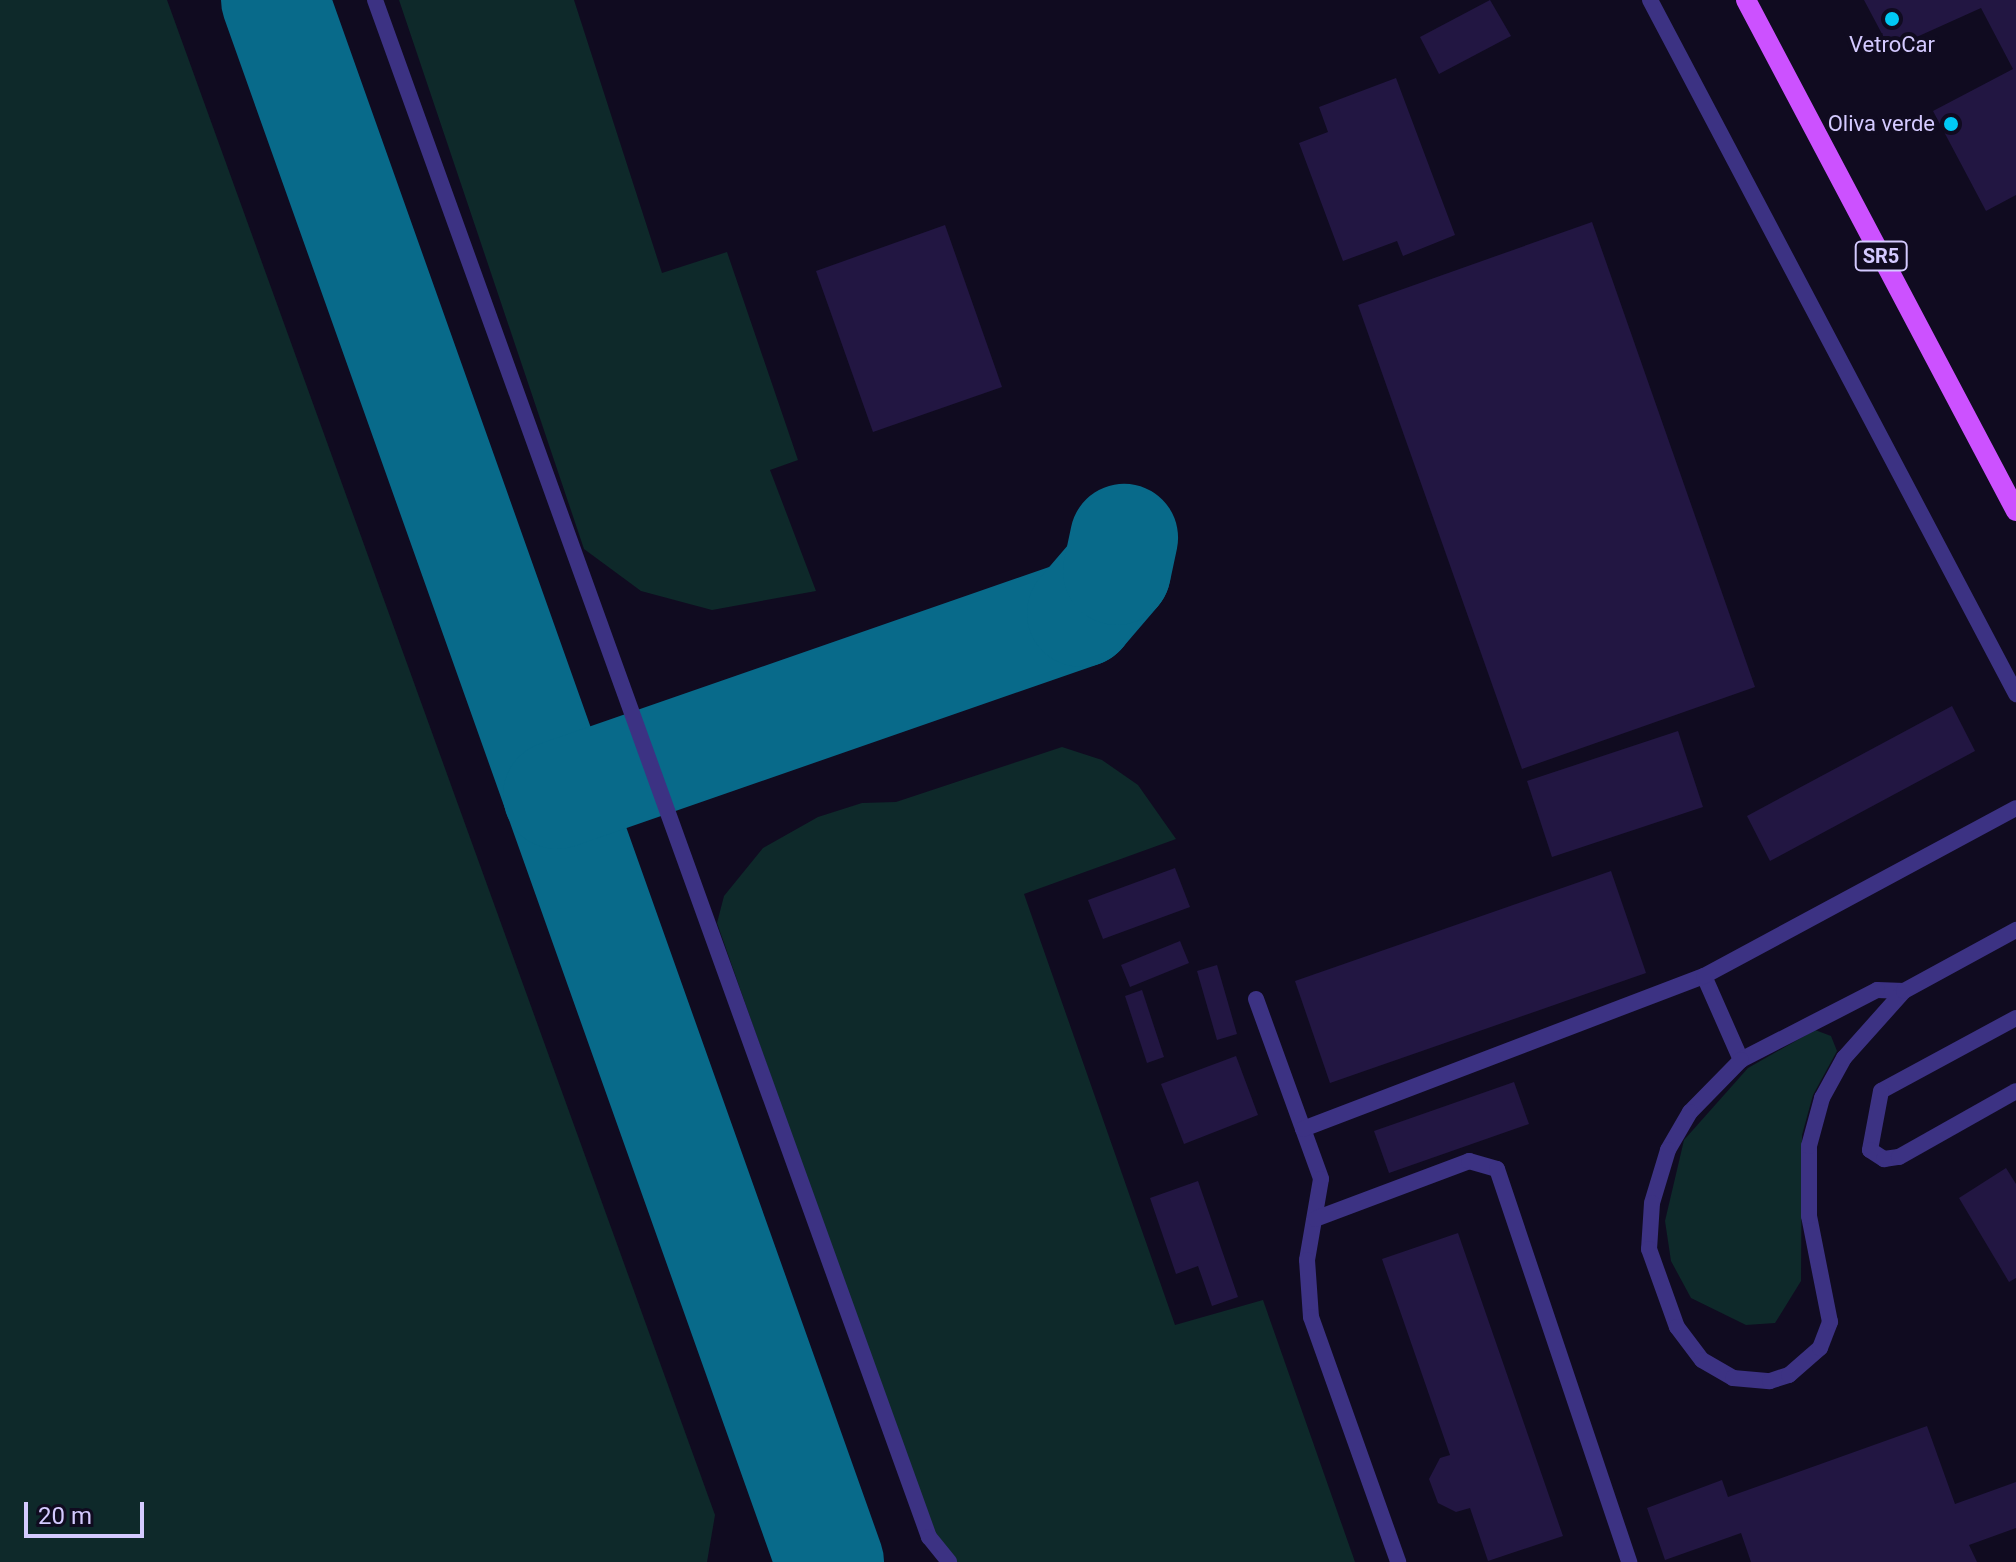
<!DOCTYPE html>
<style>
body{margin:0}
#map{position:relative;width:2016px;height:1562px;overflow:hidden;background:#100b20;font-family:Roboto,sans-serif}
div>[style]{position:absolute}
.green>*{inset:0;background:#0e292a}
.taxiway>*{height:108px;margin:-54px;padding:0 54px;transform-origin:54px;border-radius:54px;background:#086a8a}
.building>*{inset:0;background:#221642}
.lane>*{height:16px;margin:-8px;padding:0 8px;transform-origin:8px;border-radius:8px;background:#3c3283}
.primary>*{height:20px;margin:-10px;padding:0 10px;transform-origin:10px;border-radius:10px;background:#cc51ff}
.dots>*{width:22px;height:22px;translate:-50% -50%;box-sizing:border-box;border:4px solid #100b20;border-radius:50%}
span{translate:-50% -50%;white-space:nowrap;text-align:center;line-height:1.15;-webkit-text-stroke:8px #100b20;paint-order:stroke}
.shield-label span{padding:2px 6px;background:#100b20;border:2px solid;border-radius:6px;-webkit-text-stroke-width:0}
.shield-label{font-size:20px;color:#d4caff;font-weight:700}
.poi-label{font-size:22px;color:#d4caff}
.right{translate:-100% -50%;text-align:right}
.scale{position:absolute;left:24px;top:1502px;width:120px;height:36px;box-sizing:border-box;border:4px solid #d4caff;border-top:0;padding-left:10px;font-size:24px;line-height:28px;white-space:nowrap;color:#d4caff;-webkit-text-stroke:6px #100b20;paint-order:stroke}
</style>
<div id="map">
<div class="green">
<div style="clip-path:polygon(0 0,167px 0,715px 1515px,707px 1562px,0 1562px)"></div>
<div style="clip-path:polygon(399px 0,574px 0,662px 273px,727px 252px,798px 460px,770px 470px,816px 591px,712px 610px,641px 591px,584px 549px)"></div>
<div style="clip-path:polygon(1062px 747px,1102px 760px,1138px 785px,1176px 839px,1024px 894px,1175px 1325px,1263px 1300px,1355px 1562px,956px 1562px,930px 1530px,717px 923px,724px 896px,763px 848px,818px 817px,862px 803px,896px 802px)"></div>
<div style="clip-path:polygon(1815px 1030px,1831px 1036px,1837px 1051px,1813px 1095px,1802px 1135px,1801px 1281px,1775px 1323px,1746px 1325px,1691px 1298px,1671px 1261px,1665px 1221px,1684px 1140px,1748px 1068px)"></div>
</div>
<div class="taxiway">
<div style="left:275px;top:0;width:1658px;rotate:70.44deg"></div>
<div style="left:557px;top:795px;width:555px;rotate:-19.15deg"></div>
<div style="left:1081px;top:613px;width:55px;rotate:-49.4deg"></div>
<div style="left:1117px;top:571px;width:34px;rotate:-78deg"></div>
</div>
<div class="building">
<div style="clip-path:polygon(1490px 0,1511px 36px,1439px 74px,1420px 37px)"></div>
<div style="clip-path:polygon(1864px 0,2016px 0,2016px 195px,1986px 211px,1933px 111px,2013px 69px,1981px 8px,1890px 49px)"></div>
<div style="clip-path:polygon(1396px 78px,1455px 235px,1403px 256px,1397px 241px,1343px 261px,1299px 143px,1328px 132px,1319px 107px)"></div>
<div style="clip-path:polygon(1592px 222px,1755px 687px,1522px 769px,1358px 305px)"></div>
<div style="clip-path:polygon(945px 225px,1002px 387px,873px 432px,816px 271px)"></div>
<div style="clip-path:polygon(1952px 706px,1975px 751px,1770px 861px,1747px 816px)"></div>
<div style="clip-path:polygon(1678px 731px,1703px 807px,1552px 857px,1527px 781px)"></div>
<div style="clip-path:polygon(1175px 868px,1190px 907px,1103px 939px,1088px 900px)"></div>
<div style="clip-path:polygon(1611px 871px,1646px 973px,1330px 1083px,1295px 981px)"></div>
<div style="clip-path:polygon(1180px 941px,1189px 963px,1130px 987px,1121px 965px)"></div>
<div style="clip-path:polygon(1217px 965px,1237px 1034px,1217px 1040px,1197px 971px)"></div>
<div style="clip-path:polygon(1142px 990px,1164px 1057px,1147px 1063px,1125px 996px)"></div>
<div style="clip-path:polygon(1236px 1056px,1258px 1115px,1184px 1144px,1161px 1084px)"></div>
<div style="clip-path:polygon(1514px 1082px,1529px 1124px,1389px 1173px,1374px 1131px)"></div>
<div style="clip-path:polygon(2006px 1168px,2016px 1184px,2016px 1278px,2009px 1282px,1959px 1198px)"></div>
<div style="clip-path:polygon(1198px 1181px,1238px 1297px,1212px 1306px,1198px 1266px,1176px 1274px,1150px 1198px)"></div>
<div style="clip-path:polygon(1458px 1233px,1563px 1536px,1488px 1561px,1470px 1508px,1456px 1512px,1438px 1503px,1429px 1479px,1440px 1458px,1450px 1455px,1382px 1259px)"></div>
<div style="clip-path:polygon(1927px 1426px,1955px 1504px,2016px 1482px,2016px 1528px,1969px 1545px,1977px 1562px,1751px 1562px,1741px 1533px,1665px 1560px,1647px 1508px,1722px 1480px,1728px 1497px)"></div>
</div>
<div class="lane">
<div style="left:375px;top:0;width:1634px;rotate:70.18deg"></div>
<div style="left:929px;top:1537px;width:32px;rotate:51deg"></div>
<div style="left:1650px;top:0;width:785px;rotate:62.19deg"></div>
<div style="left:1704px;top:976px;width:92px;rotate:66.2deg"></div>
<div style="left:1904px;top:991px;width:27px;rotate:-178deg"></div>
<div style="left:1877px;top:990px;width:153px;rotate:152.8deg"></div>
<div style="left:1741px;top:1060px;width:73px;rotate:134.4deg"></div>
<div style="left:1690px;top:1112px;width:44px;rotate:120.1deg"></div>
<div style="left:1668px;top:1150px;width:55px;rotate:106.8deg"></div>
<div style="left:1652px;top:1203px;width:46px;rotate:93.7deg"></div>
<div style="left:1649px;top:1249px;width:83px;rotate:70.3deg"></div>
<div style="left:1677px;top:1327px;width:41px;rotate:52.9deg"></div>
<div style="left:1702px;top:1360px;width:36px;rotate:30deg"></div>
<div style="left:1733px;top:1378px;width:37px;rotate:5deg"></div>
<div style="left:1770px;top:1381px;width:20px;rotate:-18deg"></div>
<div style="left:1789px;top:1375px;width:41px;rotate:-41.1deg"></div>
<div style="left:1820px;top:1348px;width:28px;rotate:-69deg"></div>
<div style="left:1830px;top:1322px;width:108px;rotate:-101.2deg"></div>
<div style="left:1809px;top:1216px;width:70px;rotate:-90deg"></div>
<div style="left:1809px;top:1146px;width:50px;rotate:-74.8deg"></div>
<div style="left:1822px;top:1098px;width:46px;rotate:-61.2deg"></div>
<div style="left:1844px;top:1058px;width:90px;rotate:-48.2deg"></div>
<div style="left:1904px;top:991px;width:128px;rotate:-28.6deg"></div>
<div style="left:1256px;top:999px;width:191px;rotate:70.1deg"></div>
<div style="left:1321px;top:1179px;width:82px;rotate:99.8deg"></div>
<div style="left:1307px;top:1260px;width:57px;rotate:86deg"></div>
<div style="left:1311px;top:1317px;width:260px;rotate:70.4deg"></div>
<div style="left:2016px;top:1018px;width:153px;rotate:151.6deg"></div>
<div style="left:1881px;top:1091px;width:60px;rotate:100.6deg"></div>
<div style="left:1870px;top:1150px;width:17px;rotate:33deg"></div>
<div style="left:1884px;top:1159px;width:15px;rotate:-8deg"></div>
<div style="left:1899px;top:1157px;width:134px;rotate:-29.4deg"></div>
<div style="left:1303px;top:1129px;width:429px;rotate:-20.9deg"></div>
<div style="left:1704px;top:976px;width:354px;rotate:-28.3deg"></div>
<div style="left:1315px;top:1219px;width:165px;rotate:-20.6deg"></div>
<div style="left:1469px;top:1161px;width:29px;rotate:16deg"></div>
<div style="left:1497px;top:1169px;width:415px;rotate:71.4deg"></div>
</div>
<div class="primary">
<div style="left:1746px;top:0;width:578px;rotate:62.15deg"></div>
</div>
<div class="dots">
<div style="left:1892px;top:19px;background:#00c9f5"></div>
<div style="left:1951px;top:124px;background:#00c9f5"></div>
</div>
<div class="shield-label">
<span style="left:1881px;top:256px">SR5</span>
</div>
<div class="poi-label">
<span style="left:1892px;top:45px">VetroCar</span>
<span class="right" style="left:1935px;top:124px">Oliva verde</span>
</div>
<div class="scale">20 m</div>
</div>
